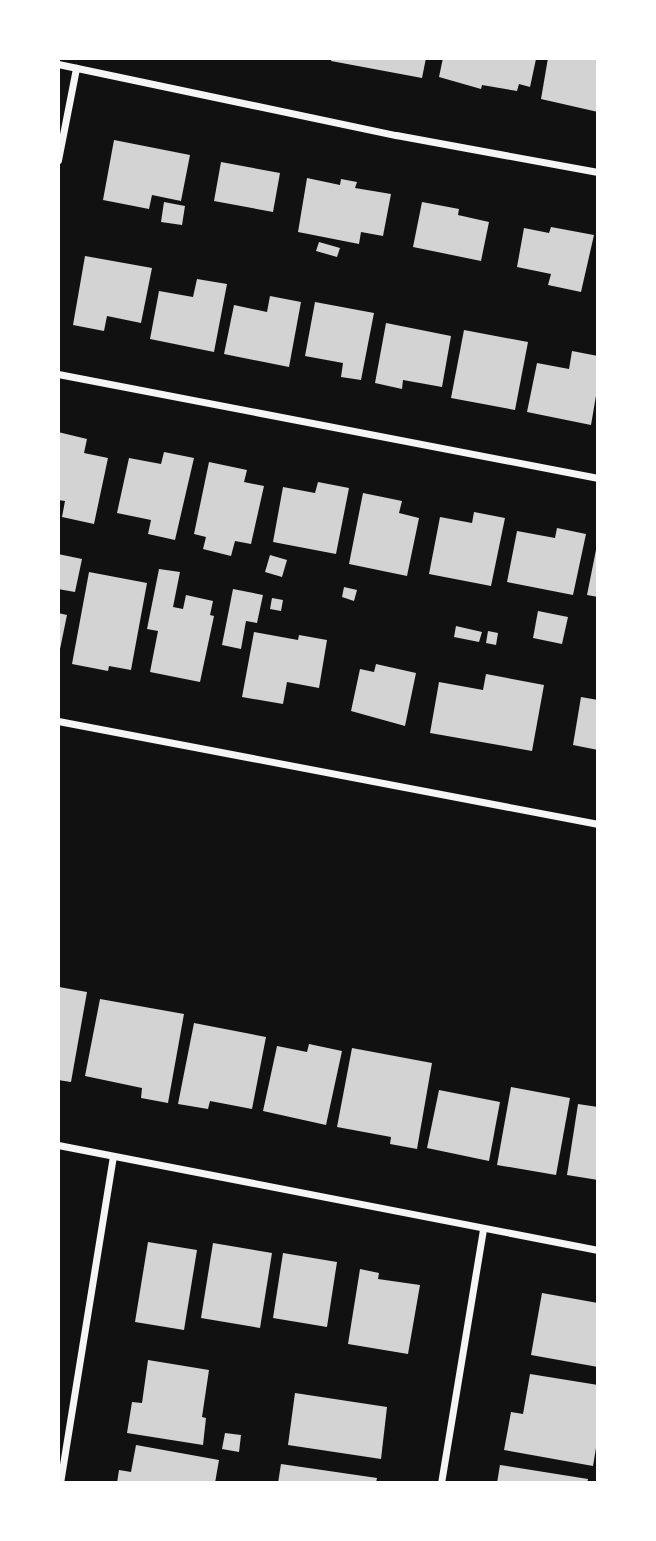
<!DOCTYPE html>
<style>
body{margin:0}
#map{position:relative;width:656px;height:1541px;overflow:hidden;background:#111;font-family:Manrope,sans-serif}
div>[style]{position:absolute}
.building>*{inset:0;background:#d3d3d3}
.minor>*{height:7px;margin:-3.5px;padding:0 3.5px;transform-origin:3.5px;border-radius:3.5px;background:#f5f5f5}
span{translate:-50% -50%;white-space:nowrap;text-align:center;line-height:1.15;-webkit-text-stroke:5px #fff;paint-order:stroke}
.frame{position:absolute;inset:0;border:60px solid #fff;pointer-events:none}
</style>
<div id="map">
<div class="building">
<div style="clip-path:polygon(332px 58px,426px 58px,422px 78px,331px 61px)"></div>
<div style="clip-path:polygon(443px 58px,528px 58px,536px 59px,530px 87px,519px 84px,517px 91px,482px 85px,481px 89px,439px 77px)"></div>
<div style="clip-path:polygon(548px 58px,598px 58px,598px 112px,541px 99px)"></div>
<div style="clip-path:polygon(114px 140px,190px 155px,181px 201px,152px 195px,149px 209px,103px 200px)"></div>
<div style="clip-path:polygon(221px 162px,280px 173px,273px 212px,214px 201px)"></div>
<div style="clip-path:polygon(307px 178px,340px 185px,341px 179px,357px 182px,355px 188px,391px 194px,383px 236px,361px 232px,359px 244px,298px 232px)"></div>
<div style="clip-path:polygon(164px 202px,185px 206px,182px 225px,161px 222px)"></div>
<div style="clip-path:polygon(422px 202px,459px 209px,458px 215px,489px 222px,481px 261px,413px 247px)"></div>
<div style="clip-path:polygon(551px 227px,594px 235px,581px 292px,548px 285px,551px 274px,517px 267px,524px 228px,549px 233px)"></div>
<div style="clip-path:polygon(319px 242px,340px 248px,337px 257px,316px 251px)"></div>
<div style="clip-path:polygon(85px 256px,152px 268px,141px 323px,107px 316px,104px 331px,73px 325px)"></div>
<div style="clip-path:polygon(197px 279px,227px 284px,214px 352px,150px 339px,159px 291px,193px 297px)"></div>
<div style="clip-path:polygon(270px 296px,301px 302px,289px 367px,224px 354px,234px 305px,267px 312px)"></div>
<div style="clip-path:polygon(315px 302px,374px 313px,361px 380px,341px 377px,343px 363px,305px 356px)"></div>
<div style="clip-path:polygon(386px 323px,451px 336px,442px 387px,403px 380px,402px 389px,375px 383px)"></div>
<div style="clip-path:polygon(464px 330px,528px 342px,515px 410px,451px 398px)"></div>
<div style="clip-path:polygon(572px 351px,598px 356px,598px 384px,591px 425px,527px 412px,537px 363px,569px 369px)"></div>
<div style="clip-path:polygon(58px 432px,87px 439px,84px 453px,108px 458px,94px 524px,62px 517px,65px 501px,58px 500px)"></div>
<div style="clip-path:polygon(164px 452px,194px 458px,175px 540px,148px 534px,151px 520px,117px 513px,129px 458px,161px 464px)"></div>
<div style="clip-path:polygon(209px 462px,247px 470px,244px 482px,264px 486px,251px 544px,235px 541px,231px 556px,203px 549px,206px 537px,194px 534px)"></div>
<div style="clip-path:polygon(318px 482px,349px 488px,336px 554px,273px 542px,283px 487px,315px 493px)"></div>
<div style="clip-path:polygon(363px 493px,402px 501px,399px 513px,419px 518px,407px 576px,349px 564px)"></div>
<div style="clip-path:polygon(474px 512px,505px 518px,491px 586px,429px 574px,440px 517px,472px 523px)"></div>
<div style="clip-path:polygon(557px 528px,586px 534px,573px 595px,507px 582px,517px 531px,555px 538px)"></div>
<div style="clip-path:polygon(597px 545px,598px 545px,598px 597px,587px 595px)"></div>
<div style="clip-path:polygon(58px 554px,82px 559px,75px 592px,58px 589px)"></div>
<div style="clip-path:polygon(270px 555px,287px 560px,282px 577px,265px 572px)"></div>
<div style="clip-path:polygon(159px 569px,180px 572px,173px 607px,183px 609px,186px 595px,213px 601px,210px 615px,214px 616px,200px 682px,150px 672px,158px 631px,147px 629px)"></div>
<div style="clip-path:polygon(89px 572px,147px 583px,131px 670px,109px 666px,108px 671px,72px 664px)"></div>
<div style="clip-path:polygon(344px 587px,357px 590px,354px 601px,342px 597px)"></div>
<div style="clip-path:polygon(233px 589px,263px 595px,257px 623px,246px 621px,241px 649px,222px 645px)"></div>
<div style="clip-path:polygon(272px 598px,283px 600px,281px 611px,270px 609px)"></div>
<div style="clip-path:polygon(538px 611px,568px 617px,562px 644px,533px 638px)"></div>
<div style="clip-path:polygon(58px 613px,67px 615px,59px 654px,58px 654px)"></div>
<div style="clip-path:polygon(456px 626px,482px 632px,479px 642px,454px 637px)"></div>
<div style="clip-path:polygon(488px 631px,498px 633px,496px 645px,486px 643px)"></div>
<div style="clip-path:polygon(254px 632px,298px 640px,299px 635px,327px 640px,319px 688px,287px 682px,283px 704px,242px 697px)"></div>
<div style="clip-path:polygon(376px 664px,416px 673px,405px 726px,351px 711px,360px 669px,374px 672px)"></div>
<div style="clip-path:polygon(486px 674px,544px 685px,532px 751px,430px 733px,439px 682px,483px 690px)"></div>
<div style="clip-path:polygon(581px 697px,598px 700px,598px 750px,573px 745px)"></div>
<div style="clip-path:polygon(59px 987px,87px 992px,71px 1082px,58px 1080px)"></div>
<div style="clip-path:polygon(100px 999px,184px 1014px,168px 1103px,141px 1098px,142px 1088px,85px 1076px)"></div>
<div style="clip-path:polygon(194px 1023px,266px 1037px,252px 1109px,210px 1101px,208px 1109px,178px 1104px)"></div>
<div style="clip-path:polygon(309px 1044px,342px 1051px,326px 1125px,263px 1111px,277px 1046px,307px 1052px)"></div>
<div style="clip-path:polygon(352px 1048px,432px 1063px,417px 1149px,390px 1144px,391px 1137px,337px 1127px)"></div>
<div style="clip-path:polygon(511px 1087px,570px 1098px,556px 1175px,497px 1165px)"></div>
<div style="clip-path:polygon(439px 1090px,500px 1102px,489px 1161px,427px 1148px)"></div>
<div style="clip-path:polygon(578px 1104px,598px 1107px,598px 1180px,567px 1175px)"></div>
<div style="clip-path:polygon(148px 1242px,197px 1250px,184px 1330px,135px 1322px)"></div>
<div style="clip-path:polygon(213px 1243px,272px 1253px,260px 1328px,201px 1318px)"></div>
<div style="clip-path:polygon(283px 1253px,337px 1262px,327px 1327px,273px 1318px)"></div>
<div style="clip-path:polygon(360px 1269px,379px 1273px,378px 1279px,420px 1285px,408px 1354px,348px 1344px)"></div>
<div style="clip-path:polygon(542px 1293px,598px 1303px,598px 1367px,531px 1355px)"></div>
<div style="clip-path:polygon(148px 1360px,209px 1370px,202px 1417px,206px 1418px,203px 1445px,127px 1433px,132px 1402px,142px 1403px)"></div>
<div style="clip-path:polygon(530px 1374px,598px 1385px,598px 1436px,593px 1466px,504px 1450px,511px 1412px,523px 1414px)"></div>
<div style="clip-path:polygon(295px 1393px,387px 1407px,381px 1459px,288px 1445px)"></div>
<div style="clip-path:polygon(225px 1433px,241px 1435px,239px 1452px,222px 1449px)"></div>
<div style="clip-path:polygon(136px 1445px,219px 1460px,215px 1483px,117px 1483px,119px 1470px,131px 1472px)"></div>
<div style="clip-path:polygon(281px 1464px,377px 1478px,376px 1483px,278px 1483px)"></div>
<div style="clip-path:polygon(500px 1465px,588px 1479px,587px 1483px,497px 1483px)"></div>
</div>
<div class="minor">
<div style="left:58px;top:64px;width:345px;rotate:11.9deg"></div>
<div style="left:396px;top:135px;width:205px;rotate:10.4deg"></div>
<div style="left:58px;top:160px;width:94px;rotate:-78.9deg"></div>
<div style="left:58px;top:374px;width:550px;rotate:10.9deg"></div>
<div style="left:58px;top:721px;width:550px;rotate:10.8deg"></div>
<div style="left:58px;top:1145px;width:550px;rotate:11deg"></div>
<div style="left:60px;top:1483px;width:331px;rotate:-80.8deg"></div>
<div style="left:441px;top:1483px;width:258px;rotate:-80.6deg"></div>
</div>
<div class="frame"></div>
</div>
